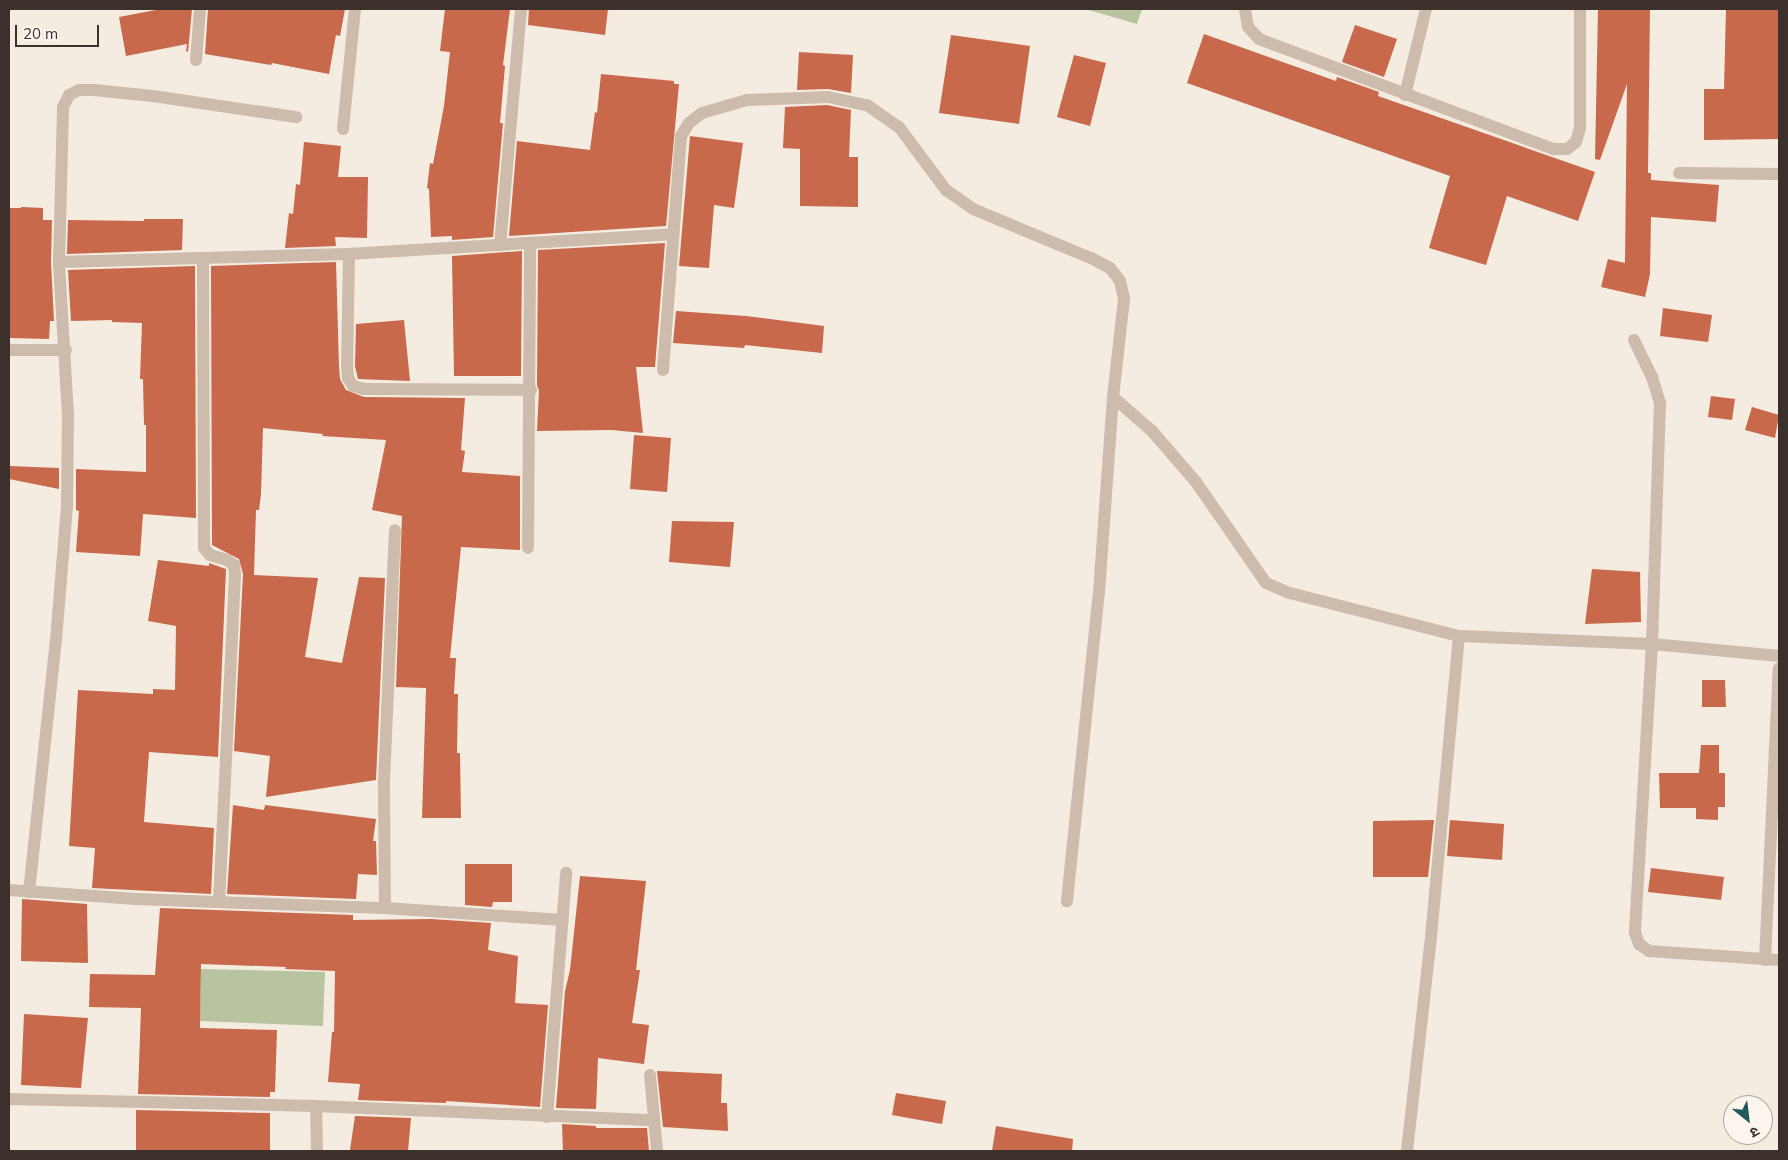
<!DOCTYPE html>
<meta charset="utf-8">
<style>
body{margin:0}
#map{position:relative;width:1788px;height:1160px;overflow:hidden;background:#f4ebe1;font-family:Mulish,"Noto Sans Devanagari",sans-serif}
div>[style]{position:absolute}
.green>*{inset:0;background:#b8c4a0}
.building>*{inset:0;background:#c8694b}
.service>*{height:12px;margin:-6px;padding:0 6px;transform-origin:6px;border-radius:6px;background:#cdbbac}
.minor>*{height:12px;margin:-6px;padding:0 6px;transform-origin:6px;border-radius:6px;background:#cdbbac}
span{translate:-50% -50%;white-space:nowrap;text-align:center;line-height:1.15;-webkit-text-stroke:4px #fbf5ee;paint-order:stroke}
.frame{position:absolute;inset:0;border:10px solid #3b302b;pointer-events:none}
.north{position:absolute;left:1723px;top:1095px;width:50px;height:50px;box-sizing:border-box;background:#fbf5ee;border:1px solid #aea6a0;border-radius:50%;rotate:151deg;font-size:14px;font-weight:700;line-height:20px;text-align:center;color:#3b302b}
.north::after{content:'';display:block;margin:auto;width:18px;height:22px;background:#1f5a5e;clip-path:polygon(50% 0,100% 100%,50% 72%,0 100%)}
.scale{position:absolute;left:15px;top:25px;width:84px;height:22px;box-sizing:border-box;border:2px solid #3b302b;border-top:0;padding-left:6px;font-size:15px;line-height:18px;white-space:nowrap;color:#3b302b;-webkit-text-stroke:4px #fbf5ee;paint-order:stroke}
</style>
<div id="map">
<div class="green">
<div style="clip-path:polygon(1085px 9px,1142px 9px,1137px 24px)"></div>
<div style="clip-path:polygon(201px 969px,325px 972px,323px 1026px,200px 1021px)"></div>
</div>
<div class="building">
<div style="clip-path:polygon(161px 9px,192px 9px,188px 52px,186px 51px,187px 44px,126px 56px,119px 17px)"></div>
<div style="clip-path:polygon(208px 9px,345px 9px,340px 36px,336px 35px,329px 74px,272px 63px,271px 65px,205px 54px)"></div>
<div style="clip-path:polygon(445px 9px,510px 9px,503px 65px,505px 66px,500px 123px,503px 123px,493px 237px,452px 240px,452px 236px,431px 237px,429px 189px,427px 188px,430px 163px,433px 164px,444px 106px,450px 52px,440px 51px)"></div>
<div style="clip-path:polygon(529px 9px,608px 9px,605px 35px,528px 25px)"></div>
<div style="clip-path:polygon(1598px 9px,1650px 9px,1648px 173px,1651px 173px,1651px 180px,1719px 185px,1716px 222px,1651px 217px,1650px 274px,1645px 297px,1601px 287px,1608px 259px,1625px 263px,1627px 84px,1600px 160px,1595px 159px)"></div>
<div style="clip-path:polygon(1726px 9px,1779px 9px,1779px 139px,1704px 140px,1704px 89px,1724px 89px)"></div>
<div style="clip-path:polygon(1355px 25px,1397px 39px,1384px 77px,1342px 62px)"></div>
<div style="clip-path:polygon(1204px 34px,1336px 81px,1337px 77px,1379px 92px,1378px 96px,1595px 172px,1578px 221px,1507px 196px,1486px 265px,1429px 248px,1450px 176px,1187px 83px)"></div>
<div style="clip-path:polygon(951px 35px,1030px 46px,1019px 124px,939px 113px)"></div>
<div style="clip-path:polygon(799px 52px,853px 55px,851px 93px,828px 89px,797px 90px)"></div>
<div style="clip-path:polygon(1074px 55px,1106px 63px,1090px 126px,1057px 117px)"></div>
<div style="clip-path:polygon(601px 74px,674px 81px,674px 84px,679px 84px,666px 226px,509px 236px,517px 141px,590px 150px,595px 112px,597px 113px)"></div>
<div style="clip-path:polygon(827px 105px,851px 110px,849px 157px,858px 157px,858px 207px,800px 206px,800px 149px,783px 148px,785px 107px)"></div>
<div style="clip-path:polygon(690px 136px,743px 143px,734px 208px,714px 205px,709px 268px,679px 266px)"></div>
<div style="clip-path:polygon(304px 142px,341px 146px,338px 177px,368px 177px,367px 238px,335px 237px,336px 246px,285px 248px,289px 213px,293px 214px,296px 184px,300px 185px)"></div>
<div style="clip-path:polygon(21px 207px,43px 208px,43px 220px,52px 220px,51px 262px,54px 321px,50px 321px,49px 339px,9px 338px,9px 208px,21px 208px)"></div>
<div style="clip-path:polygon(144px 219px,183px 219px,182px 250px,67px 254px,68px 220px,144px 221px)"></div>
<div style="clip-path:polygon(665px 243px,655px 367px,636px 367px,643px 433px,612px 430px,537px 431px,539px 391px,537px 385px,538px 250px)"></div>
<div style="clip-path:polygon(522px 251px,521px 376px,454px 376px,452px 256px)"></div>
<div style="clip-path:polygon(336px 262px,339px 367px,340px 379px,346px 390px,364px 397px,465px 398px,461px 450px,465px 451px,462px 472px,520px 476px,520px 550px,461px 547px,450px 658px,456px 658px,454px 694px,458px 694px,457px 753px,460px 753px,461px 818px,422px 818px,426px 688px,396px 687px,402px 516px,372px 510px,386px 440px,322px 436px,323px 434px,263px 428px,261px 494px,259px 510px,256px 510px,254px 575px,318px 578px,305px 657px,342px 663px,359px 577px,385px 578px,376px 780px,266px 797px,270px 756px,234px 751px,243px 574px,239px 559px,212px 545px,211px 266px)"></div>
<div style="clip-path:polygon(195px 266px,196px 518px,143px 514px,140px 556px,76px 552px,79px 511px,76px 510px,76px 469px,146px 472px,146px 425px,144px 425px,143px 379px,140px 379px,142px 323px,112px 322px,112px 320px,71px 321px,68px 270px)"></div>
<div style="clip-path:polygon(1663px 308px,1712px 315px,1708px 342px,1660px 336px)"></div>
<div style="clip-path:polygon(676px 311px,746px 316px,824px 326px,822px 353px,745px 345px,744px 348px,673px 343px)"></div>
<div style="clip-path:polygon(404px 320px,410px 381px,358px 379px,355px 366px,356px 324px)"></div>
<div style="clip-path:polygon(1711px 396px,1735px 399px,1732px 420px,1708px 417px)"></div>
<div style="clip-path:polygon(1752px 407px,1779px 415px,1775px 438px,1745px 430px)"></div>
<div style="clip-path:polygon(634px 435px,671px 438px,667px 492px,630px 489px)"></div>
<div style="clip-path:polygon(9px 466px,59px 468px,59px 489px,9px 479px)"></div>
<div style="clip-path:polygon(672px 521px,734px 522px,730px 567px,669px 562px)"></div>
<div style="clip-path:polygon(158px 560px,209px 566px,209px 563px,226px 569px,218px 757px,149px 752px,144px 822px,214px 828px,211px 894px,92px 888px,95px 848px,69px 846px,78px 690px,153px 694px,153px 689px,175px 690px,176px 626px,148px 621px)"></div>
<div style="clip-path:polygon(1592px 569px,1640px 572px,1641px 622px,1585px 624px)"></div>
<div style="clip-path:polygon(1702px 680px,1725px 680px,1726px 707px,1702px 707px)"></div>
<div style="clip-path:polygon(1701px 745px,1719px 745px,1719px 773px,1725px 773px,1725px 807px,1718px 807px,1718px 820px,1696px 819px,1696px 808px,1660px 808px,1659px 773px,1699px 773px)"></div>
<div style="clip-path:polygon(233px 805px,264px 810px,265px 805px,376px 819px,373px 841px,376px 841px,377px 875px,358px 874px,356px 899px,227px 894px)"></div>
<div style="clip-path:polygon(1434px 820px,1428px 877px,1373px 877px,1373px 821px)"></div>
<div style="clip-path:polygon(1450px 820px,1504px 824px,1502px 860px,1447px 856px)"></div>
<div style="clip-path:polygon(465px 864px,512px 864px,512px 902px,493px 902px,492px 907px,465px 905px)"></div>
<div style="clip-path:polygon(1651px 868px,1724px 877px,1721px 900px,1648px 892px)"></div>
<div style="clip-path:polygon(580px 876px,646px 881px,636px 970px,640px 970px,632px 1023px,649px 1025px,644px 1064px,598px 1058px,596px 1109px,556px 1108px,565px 991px,570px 970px)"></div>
<div style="clip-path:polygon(22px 899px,87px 904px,88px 963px,21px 961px)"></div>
<div style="clip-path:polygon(160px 908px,353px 915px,353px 920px,431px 919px,491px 923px,488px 950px,518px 956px,515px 1003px,548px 1005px,540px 1107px,446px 1101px,446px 1103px,358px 1100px,360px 1084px,328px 1082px,332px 1032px,334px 1032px,335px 971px,285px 969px,286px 967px,201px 964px,200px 1028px,277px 1030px,275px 1092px,270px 1092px,270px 1097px,138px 1094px,141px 1008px,89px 1007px,90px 974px,155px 975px)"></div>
<div style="clip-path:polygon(24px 1014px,88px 1018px,81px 1088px,21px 1085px)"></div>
<div style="clip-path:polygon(657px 1071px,722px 1074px,721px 1103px,727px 1103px,728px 1131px,663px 1127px)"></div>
<div style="clip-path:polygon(896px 1093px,946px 1101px,942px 1124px,892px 1115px)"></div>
<div style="clip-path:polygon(136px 1110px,270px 1113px,270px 1151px,136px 1151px)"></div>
<div style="clip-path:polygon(355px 1116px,411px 1118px,408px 1151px,350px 1150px)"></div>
<div style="clip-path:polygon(562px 1124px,596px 1126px,596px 1128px,647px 1128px,649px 1151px,563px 1151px)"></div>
<div style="clip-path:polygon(996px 1126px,1073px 1139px,1072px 1151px,992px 1151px)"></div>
</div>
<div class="service">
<div style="left:1679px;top:173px;width:100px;rotate:0.6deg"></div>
</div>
<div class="minor">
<div style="left:1245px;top:9px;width:18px;rotate:81deg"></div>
<div style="left:1248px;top:27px;width:16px;rotate:47deg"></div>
<div style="left:1259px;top:39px;width:314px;rotate:20.5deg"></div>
<div style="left:1553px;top:149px;width:14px"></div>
<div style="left:1567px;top:149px;width:11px;rotate:-38deg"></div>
<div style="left:1576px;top:142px;width:15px;rotate:-74deg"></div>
<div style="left:1580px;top:128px;width:119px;rotate:-90deg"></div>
<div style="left:196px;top:60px;width:51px;rotate:-85.5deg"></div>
<div style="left:1405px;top:95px;width:89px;rotate:-76.3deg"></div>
<div style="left:343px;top:129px;width:121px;rotate:-84.3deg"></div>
<div style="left:500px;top:245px;width:237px;rotate:-84.9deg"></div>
<div style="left:349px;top:254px;width:112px;rotate:91deg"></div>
<div style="left:347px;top:366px;width:12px;rotate:85deg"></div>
<div style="left:348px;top:378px;width:9px;rotate:58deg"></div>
<div style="left:353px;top:386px;width:11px;rotate:15deg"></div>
<div style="left:364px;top:389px;width:167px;rotate:0.3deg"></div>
<div style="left:203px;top:259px;width:289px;rotate:89.8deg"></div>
<div style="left:204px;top:548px;width:9px;rotate:49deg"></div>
<div style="left:210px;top:555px;width:18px;rotate:16deg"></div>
<div style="left:227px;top:560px;width:9px;rotate:36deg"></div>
<div style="left:234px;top:565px;width:10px;rotate:84deg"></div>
<div style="left:235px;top:575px;width:326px;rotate:92.8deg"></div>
<div style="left:59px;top:262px;width:290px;rotate:-1.6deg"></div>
<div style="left:349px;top:254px;width:325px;rotate:-3.5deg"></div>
<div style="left:1634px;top:340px;width:41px;rotate:64.1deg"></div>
<div style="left:1652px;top:377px;width:27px;rotate:73deg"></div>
<div style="left:1660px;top:403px;width:241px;rotate:91.9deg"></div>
<div style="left:1652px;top:644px;width:289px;rotate:93.4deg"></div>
<div style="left:1635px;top:932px;width:13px;rotate:72deg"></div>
<div style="left:1639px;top:944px;width:12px;rotate:35deg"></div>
<div style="left:1649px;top:951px;width:130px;rotate:4deg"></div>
<div style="left:9px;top:350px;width:57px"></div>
<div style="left:663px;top:370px;width:235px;rotate:-85.6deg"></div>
<div style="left:681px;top:136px;width:15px;rotate:-58deg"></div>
<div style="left:689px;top:123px;width:16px;rotate:-38deg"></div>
<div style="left:702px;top:113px;width:47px;rotate:-16.1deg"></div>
<div style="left:747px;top:100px;width:81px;rotate:-2.1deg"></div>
<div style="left:828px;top:97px;width:40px;rotate:12deg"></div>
<div style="left:867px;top:105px;width:39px;rotate:35deg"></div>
<div style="left:899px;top:127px;width:79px;rotate:53.3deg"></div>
<div style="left:946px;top:190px;width:33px;rotate:35deg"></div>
<div style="left:973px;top:209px;width:128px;rotate:22.6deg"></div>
<div style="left:1091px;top:258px;width:21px;rotate:28deg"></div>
<div style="left:1110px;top:268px;width:16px;rotate:52deg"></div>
<div style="left:1120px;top:281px;width:18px;rotate:77deg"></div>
<div style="left:1124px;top:299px;width:99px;rotate:96.4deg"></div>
<div style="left:1113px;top:397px;width:195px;rotate:94.1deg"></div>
<div style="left:1099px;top:591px;width:312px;rotate:95.9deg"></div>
<div style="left:1113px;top:397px;width:52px;rotate:41.1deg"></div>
<div style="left:1152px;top:431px;width:67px;rotate:49.2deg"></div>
<div style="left:1196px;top:482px;width:123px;rotate:55.3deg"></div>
<div style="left:1266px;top:583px;width:26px;rotate:23deg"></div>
<div style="left:1290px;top:593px;width:174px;rotate:14.3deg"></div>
<div style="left:1459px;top:636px;width:193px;rotate:2.4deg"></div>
<div style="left:1652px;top:644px;width:128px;rotate:5.4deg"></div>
<div style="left:528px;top:548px;width:305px;rotate:-89.6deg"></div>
<div style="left:9px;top:890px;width:127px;rotate:4.1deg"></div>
<div style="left:136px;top:899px;width:249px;rotate:2.1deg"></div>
<div style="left:385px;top:908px;width:178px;rotate:3.9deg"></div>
<div style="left:29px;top:892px;width:253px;rotate:-83.9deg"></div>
<div style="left:56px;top:640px;width:134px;rotate:-85.3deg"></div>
<div style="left:67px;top:506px;width:91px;rotate:-89.4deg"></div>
<div style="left:68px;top:415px;width:153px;rotate:-93.4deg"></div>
<div style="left:59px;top:262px;width:155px;rotate:-88.5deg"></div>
<div style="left:63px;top:107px;width:13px;rotate:-63deg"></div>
<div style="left:69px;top:95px;width:11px;rotate:-27deg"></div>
<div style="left:79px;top:90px;width:15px"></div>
<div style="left:94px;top:90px;width:59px;rotate:5.8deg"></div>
<div style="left:153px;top:96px;width:145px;rotate:8.4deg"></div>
<div style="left:385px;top:908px;width:127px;rotate:-90.5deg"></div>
<div style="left:384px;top:781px;width:251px;rotate:-87.5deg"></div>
<div style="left:1765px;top:960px;width:292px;rotate:-87.3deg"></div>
<div style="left:650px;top:1075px;width:76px;rotate:84.7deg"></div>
<div style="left:9px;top:1099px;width:307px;rotate:1.3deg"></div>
<div style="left:316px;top:1106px;width:338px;rotate:2.4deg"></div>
<div style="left:316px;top:1106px;width:45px;rotate:88.7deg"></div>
<div style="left:547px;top:1117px;width:245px;rotate:-85.5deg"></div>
<div style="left:1407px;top:1151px;width:215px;rotate:-83.6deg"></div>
<div style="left:1431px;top:937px;width:302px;rotate:-84.7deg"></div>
</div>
<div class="frame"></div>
<div class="north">उ</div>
<div class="scale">20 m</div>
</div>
